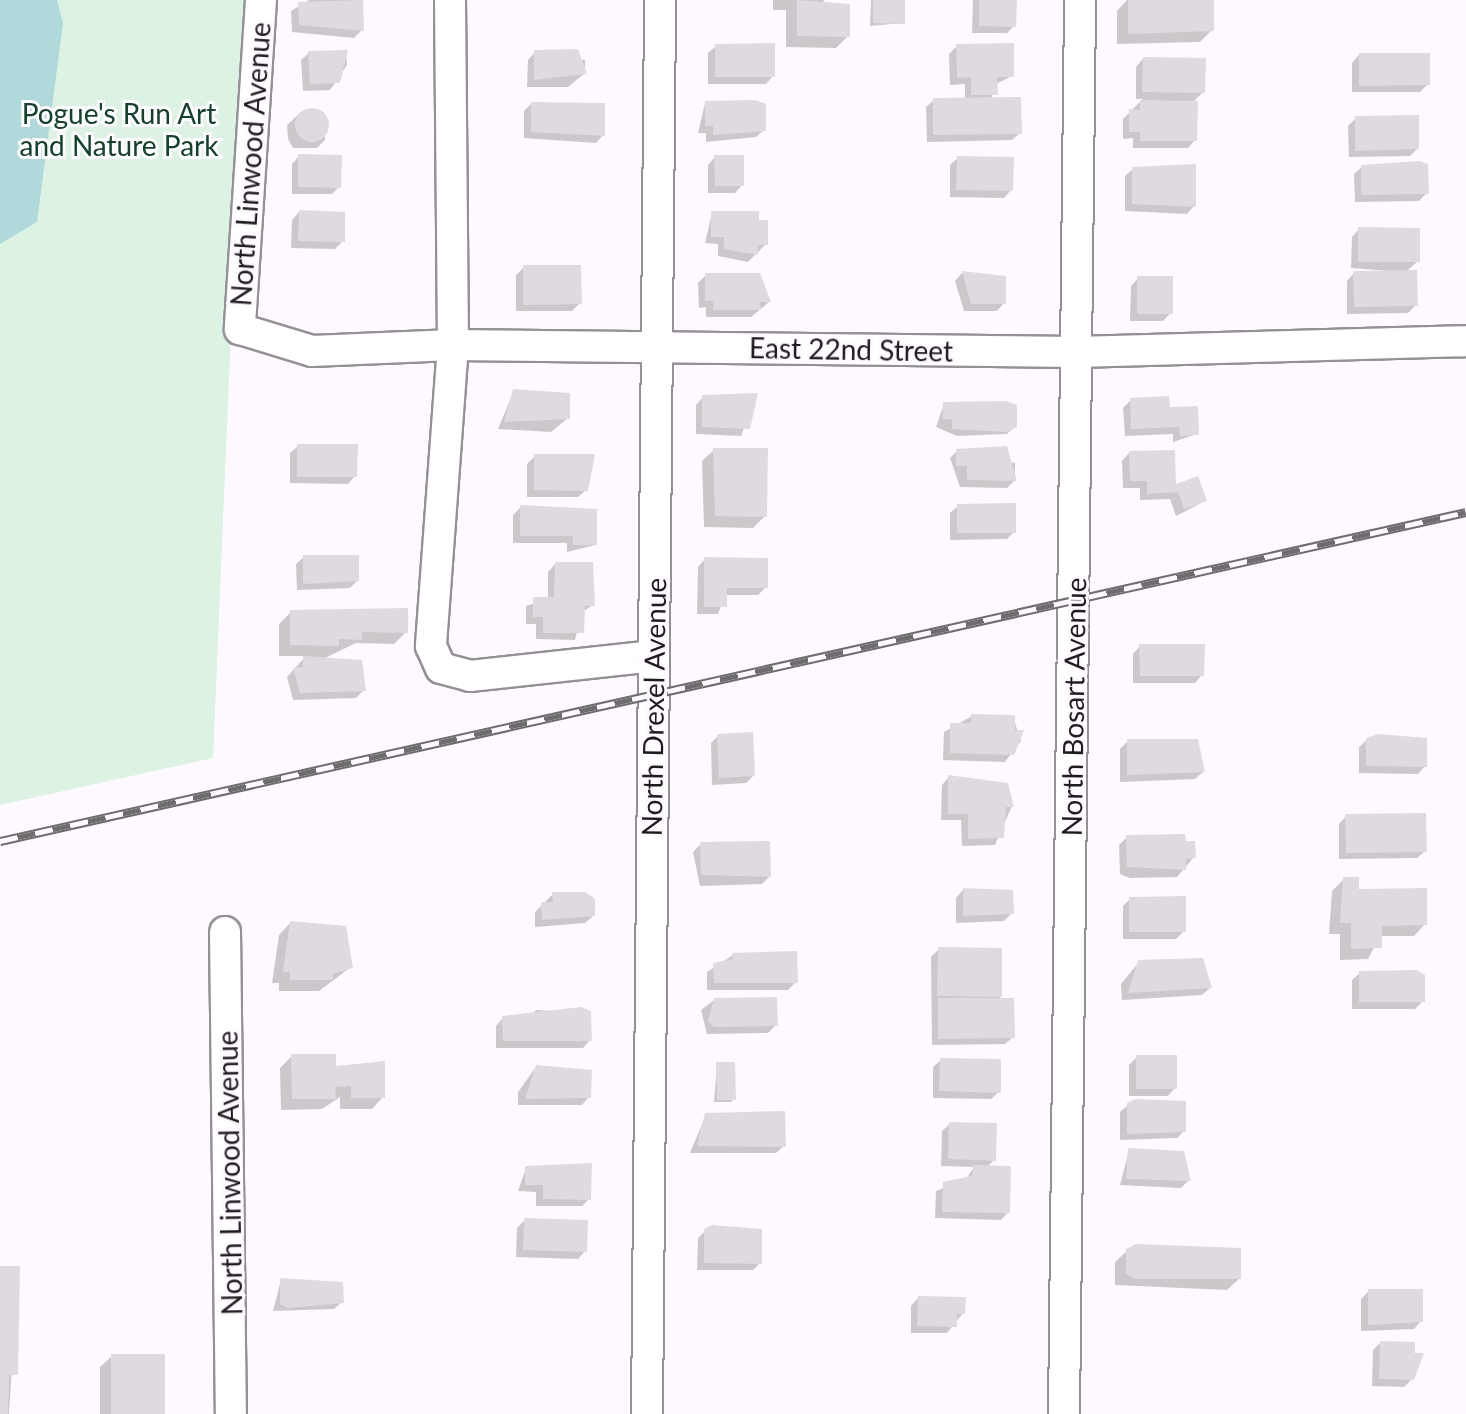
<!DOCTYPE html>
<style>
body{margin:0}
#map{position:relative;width:1466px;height:1414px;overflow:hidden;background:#fef9fe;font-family:Lato,sans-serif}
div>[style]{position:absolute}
.green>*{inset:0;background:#dcf3e3}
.water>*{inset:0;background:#afd9da}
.shadow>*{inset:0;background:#0003}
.building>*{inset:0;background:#e0dae0}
.round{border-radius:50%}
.roads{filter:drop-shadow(2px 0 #959096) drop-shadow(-2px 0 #959096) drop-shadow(0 2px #959096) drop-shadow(0 -2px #959096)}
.minor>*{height:30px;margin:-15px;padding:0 15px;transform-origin:15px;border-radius:15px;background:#fff}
.rail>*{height:9px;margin-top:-4.5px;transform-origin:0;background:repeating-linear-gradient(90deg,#fef9fe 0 18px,#6f6c6f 0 36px);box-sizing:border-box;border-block:2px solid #6f6c6f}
span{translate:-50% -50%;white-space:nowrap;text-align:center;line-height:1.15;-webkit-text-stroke:6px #fef9fe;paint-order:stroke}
.park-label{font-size:28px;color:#0f4428}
.street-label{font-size:28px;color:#1e1c1e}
</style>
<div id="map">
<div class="green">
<div style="clip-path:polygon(0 0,245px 0,213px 758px,0 805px)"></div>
</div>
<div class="water">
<div style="clip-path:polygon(0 0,57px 0,63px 23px,37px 222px,0 244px)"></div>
</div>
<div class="shadow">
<div style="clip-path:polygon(309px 0,361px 0,362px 30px,354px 38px,292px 32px,291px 11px)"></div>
<div style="clip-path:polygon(773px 0,823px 0,848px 36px,836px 48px,786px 47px,786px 10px,773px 10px)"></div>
<div style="clip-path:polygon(871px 0,903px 0,903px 23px,870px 26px)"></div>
<div style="clip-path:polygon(973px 0,1015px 0,1014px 26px,1007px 33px,972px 33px)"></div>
<div style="clip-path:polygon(1127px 0,1212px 0,1212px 30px,1200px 42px,1117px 44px,1117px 11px)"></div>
<div style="clip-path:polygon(716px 46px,773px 76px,766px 84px,708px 84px,708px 53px)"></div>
<div style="clip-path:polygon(957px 46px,1012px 76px,996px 84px,991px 99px,1020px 133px,1012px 140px,927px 142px,926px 107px,934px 100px,965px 99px,965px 84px,950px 85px,949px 54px)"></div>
<div style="clip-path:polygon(346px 52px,347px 65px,330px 90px,303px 91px,301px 60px,309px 53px)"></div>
<div style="clip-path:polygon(535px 52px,585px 60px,585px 73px,568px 87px,527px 87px,528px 60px)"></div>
<div style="clip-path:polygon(1359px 55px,1428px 84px,1420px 92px,1352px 92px,1352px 63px)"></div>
<div style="clip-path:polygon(1143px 59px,1203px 92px,1192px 103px,1195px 140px,1188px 148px,1133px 148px,1133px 138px,1123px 139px,1123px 119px,1143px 99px,1136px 99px,1136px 67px)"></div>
<div style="clip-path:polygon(705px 103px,764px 130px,756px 137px,706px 142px,706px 133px,698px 133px)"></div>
<div style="clip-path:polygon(531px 104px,603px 135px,596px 143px,524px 138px,524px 111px)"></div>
<div style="clip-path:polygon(301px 112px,324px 112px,325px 140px,317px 148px,293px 148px,288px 139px,287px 125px)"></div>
<div style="clip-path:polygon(1356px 118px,1417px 149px,1410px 156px,1349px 157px,1348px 126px)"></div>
<div style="clip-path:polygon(299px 156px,339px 187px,332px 194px,292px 194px,292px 164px)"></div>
<div style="clip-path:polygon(715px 157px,742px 185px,735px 193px,708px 193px,708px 165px)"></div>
<div style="clip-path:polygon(958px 158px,1011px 190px,1004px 198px,950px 197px,950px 165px)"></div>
<div style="clip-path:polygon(1362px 167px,1427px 193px,1419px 201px,1355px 202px,1354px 174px)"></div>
<div style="clip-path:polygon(1133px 169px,1194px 206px,1187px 214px,1125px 211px,1125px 176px)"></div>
<div style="clip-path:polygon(299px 212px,343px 241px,335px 249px,291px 248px,292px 220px)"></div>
<div style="clip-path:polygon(712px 213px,766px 244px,748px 262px,718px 256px,718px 244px,705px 243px)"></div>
<div style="clip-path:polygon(1359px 229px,1418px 261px,1406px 272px,1416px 305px,1408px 313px,1347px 314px,1347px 281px,1354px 273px,1402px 272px,1351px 268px,1352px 237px)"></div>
<div style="clip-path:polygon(524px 267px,580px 303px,572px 311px,516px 311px,516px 275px)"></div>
<div style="clip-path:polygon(962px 273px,1004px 278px,1004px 303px,997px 311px,964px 311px,955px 281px)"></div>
<div style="clip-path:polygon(706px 275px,769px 302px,751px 317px,706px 317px,706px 307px,699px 308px,698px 283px)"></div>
<div style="clip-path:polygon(1138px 278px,1171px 313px,1163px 321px,1130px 321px,1131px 286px)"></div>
<div style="clip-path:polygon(514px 391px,568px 418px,551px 432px,498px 429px)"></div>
<div style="clip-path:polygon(756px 395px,741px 436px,696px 434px,696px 405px,703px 397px)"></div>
<div style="clip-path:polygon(1131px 400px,1168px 409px,1197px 434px,1173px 442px,1173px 434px,1125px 436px,1123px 408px)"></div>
<div style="clip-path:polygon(944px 404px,1015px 426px,1007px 434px,957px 436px,936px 427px)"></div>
<div style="clip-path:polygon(298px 446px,355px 476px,348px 484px,290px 483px,290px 453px)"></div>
<div style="clip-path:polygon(714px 450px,765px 516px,753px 528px,704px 527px,702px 461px)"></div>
<div style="clip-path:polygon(957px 451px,1015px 463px,1015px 480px,1007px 488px,960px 487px,950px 458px)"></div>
<div style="clip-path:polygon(1129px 453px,1174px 487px,1205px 501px,1176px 516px,1170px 499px,1140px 500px,1140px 488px,1123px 488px,1122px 461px)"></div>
<div style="clip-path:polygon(535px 456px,586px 490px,578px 497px,527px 497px,527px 464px)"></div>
<div style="clip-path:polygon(958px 506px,1014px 532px,1007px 539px,950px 540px,950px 513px)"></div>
<div style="clip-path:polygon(521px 507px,595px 545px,567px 552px,567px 543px,513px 543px,513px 515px)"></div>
<div style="clip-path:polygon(304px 557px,357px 581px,350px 588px,297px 590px,296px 564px)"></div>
<div style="clip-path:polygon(705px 559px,766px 587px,758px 595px,725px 595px,718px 614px,697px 614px,698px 567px)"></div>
<div style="clip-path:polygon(555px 564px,593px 605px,582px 612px,575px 640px,536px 639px,536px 624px,526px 624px,526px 606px,548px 599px,548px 572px)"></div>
<div style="clip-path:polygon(291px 612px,406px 632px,394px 644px,356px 643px,323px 659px,360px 662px,364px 690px,356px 698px,293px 700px,287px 677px,306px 656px,279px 656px,279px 624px)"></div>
<div style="clip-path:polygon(1140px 646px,1202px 675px,1195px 683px,1133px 683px,1133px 654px)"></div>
<div style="clip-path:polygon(972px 716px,1013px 717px,1021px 741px,1005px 762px,943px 760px,944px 732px)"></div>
<div style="clip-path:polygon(718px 736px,753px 776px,746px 783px,712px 785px,711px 743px)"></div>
<div style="clip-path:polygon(1367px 740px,1425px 766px,1418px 774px,1359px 773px,1359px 747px)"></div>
<div style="clip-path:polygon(1128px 741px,1203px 772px,1195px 779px,1120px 782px,1120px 749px)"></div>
<div style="clip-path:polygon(949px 777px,1012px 806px,995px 845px,962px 846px,961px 820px,941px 820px,942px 785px)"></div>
<div style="clip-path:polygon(1346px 816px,1425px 851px,1417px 858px,1339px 859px,1339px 824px)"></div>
<div style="clip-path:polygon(1127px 837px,1194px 857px,1177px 877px,1130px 878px,1120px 874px,1119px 845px)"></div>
<div style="clip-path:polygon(701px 844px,769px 877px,762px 884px,700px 886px,693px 852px)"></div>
<div style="clip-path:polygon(1344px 879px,1357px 892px,1425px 924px,1414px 936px,1380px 936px,1368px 959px,1340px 960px,1340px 934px,1329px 934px,1332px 891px)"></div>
<div style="clip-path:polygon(963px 890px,1012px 913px,1004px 921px,956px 923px,956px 898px)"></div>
<div style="clip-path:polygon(553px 894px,593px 916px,585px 923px,535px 927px,535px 912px)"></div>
<div style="clip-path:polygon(1130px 899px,1184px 931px,1176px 939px,1123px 939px,1123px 906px)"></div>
<div style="clip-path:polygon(290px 923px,351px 967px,319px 991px,279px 991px,279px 983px,272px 983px,279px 935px)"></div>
<div style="clip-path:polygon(939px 949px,1000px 950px,1000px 1000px,1013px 1037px,1005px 1044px,932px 1045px,931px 957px)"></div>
<div style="clip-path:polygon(733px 955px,796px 982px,788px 990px,707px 990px,707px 972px)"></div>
<div style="clip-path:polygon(1139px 962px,1210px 988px,1202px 995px,1122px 1000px,1121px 984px)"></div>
<div style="clip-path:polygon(1360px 973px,1423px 1001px,1415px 1009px,1352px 1009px,1352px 980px)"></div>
<div style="clip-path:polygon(714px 1000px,776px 1025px,768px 1033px,707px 1034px,701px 1010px)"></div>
<div style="clip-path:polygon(536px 1010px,589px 1013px,590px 1040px,583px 1048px,496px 1048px,496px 1026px,503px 1018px,528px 1018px)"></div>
<div style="clip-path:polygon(292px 1056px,334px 1068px,383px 1097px,372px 1109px,340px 1109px,340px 1097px,322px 1109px,281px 1110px,280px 1068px)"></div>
<div style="clip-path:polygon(1137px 1057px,1175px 1088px,1168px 1096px,1129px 1096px,1129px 1065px)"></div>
<div style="clip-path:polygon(941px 1060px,999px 1092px,991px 1099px,933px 1098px,933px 1067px)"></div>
<div style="clip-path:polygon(717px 1064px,734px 1099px,731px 1102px,714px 1102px)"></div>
<div style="clip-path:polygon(536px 1067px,590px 1071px,589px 1097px,582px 1105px,518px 1105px,518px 1092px)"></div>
<div style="clip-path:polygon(1128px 1105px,1184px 1131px,1177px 1138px,1120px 1140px,1120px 1112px)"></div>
<div style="clip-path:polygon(706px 1115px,784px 1146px,776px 1153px,690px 1153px)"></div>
<div style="clip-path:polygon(950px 1124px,994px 1160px,986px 1168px,1008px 1212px,1001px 1220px,935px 1218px,936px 1191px,966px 1179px,974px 1167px,941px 1166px,942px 1131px)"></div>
<div style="clip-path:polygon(1129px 1151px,1189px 1180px,1181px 1188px,1120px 1185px)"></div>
<div style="clip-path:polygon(526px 1168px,589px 1199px,582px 1206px,536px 1206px,536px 1192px,518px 1191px)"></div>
<div style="clip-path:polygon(525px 1220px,585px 1251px,578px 1259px,516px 1257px,517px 1228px)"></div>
<div style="clip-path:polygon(705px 1231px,760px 1263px,753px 1270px,697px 1270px,698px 1238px)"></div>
<div style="clip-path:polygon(1128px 1250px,1239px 1279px,1227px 1290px,1115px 1285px,1115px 1262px)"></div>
<div style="clip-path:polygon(0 1268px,18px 1268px,9px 1414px,0 1414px)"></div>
<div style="clip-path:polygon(281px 1280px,342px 1302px,334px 1309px,273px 1311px)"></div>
<div style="clip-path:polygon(1369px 1291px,1421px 1321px,1414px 1329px,1361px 1331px,1361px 1299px)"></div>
<div style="clip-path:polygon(918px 1298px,963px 1313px,947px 1333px,911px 1333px,911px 1306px)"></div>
<div style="clip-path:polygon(1380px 1343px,1412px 1379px,1404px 1387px,1372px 1386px,1373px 1350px)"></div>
<div style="clip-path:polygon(112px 1356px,163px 1414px,100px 1414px,100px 1367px)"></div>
</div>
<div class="building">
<div style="clip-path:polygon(363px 0,364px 31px,299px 25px,298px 2px)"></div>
<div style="clip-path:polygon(797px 0,850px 4px,850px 37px,797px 36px)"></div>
<div style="clip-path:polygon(873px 0,905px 0,905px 24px,873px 23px)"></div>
<div style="clip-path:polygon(979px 0,1017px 0,1016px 27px,979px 26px)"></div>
<div style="clip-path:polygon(1128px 0,1214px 0,1214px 31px,1128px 34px)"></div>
<div style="clip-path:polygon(775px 43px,775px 77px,715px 77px,715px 44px)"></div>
<div style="clip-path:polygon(1014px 43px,1014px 77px,997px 77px,998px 95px,971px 95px,971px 77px,957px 78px,956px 44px)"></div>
<div style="clip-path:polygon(578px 49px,587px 74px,534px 80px,534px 50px)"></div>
<div style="clip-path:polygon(348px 50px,340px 83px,310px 84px,308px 51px)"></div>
<div style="clip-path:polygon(1359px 53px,1430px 53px,1430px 85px,1359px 86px)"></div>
<div style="clip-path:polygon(1143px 57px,1206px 58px,1205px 93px,1142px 92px)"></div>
<div style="clip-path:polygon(1021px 97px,1022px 134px,933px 135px,933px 98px)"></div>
<div style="clip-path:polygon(755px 100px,766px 104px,766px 131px,713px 135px,713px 126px,705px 126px,705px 101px)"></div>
<div style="clip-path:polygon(1140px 100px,1198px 101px,1197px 141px,1140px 141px,1140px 132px,1129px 132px,1129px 109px,1140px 110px)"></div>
<div style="clip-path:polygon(531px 102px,605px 103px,605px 136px,531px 132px)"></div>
<div class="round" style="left:295px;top:108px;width:34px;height:34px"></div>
<div style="clip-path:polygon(1419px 115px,1419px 149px,1355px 151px,1355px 116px)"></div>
<div style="clip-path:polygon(298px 154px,342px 155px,341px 188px,298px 187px)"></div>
<div style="clip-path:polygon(714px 155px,744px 155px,744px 186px,715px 186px)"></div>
<div style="clip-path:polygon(957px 156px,1014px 157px,1013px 191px,956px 190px)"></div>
<div style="clip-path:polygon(1419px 161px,1428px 164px,1429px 194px,1361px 195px,1361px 165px)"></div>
<div style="clip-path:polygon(1196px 164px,1196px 207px,1132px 204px,1132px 167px)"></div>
<div style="clip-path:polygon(299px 210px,345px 212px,345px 242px,298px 241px)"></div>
<div style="clip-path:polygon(711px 211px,759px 211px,759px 220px,768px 220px,768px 245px,758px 245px,758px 255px,724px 249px,724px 237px,711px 237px)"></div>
<div style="clip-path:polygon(1358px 227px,1420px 228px,1420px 262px,1358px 262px)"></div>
<div style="clip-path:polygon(523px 265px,581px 265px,582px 304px,523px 305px)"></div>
<div style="clip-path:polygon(1417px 270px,1418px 306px,1354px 307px,1353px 271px)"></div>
<div style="clip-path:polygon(962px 271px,1006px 276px,1006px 304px,971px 304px)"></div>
<div style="clip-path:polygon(705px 273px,760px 273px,771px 302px,760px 302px,761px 310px,713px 310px,713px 301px,705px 301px)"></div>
<div style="clip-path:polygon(1137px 276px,1173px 276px,1173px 314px,1137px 314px)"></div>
<div style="clip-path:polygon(513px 389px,570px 393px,570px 419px,504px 422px)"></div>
<div style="clip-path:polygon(758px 393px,750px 429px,702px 427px,702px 395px)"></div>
<div style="clip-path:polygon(1169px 396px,1170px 407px,1198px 406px,1199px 435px,1180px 436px,1179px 427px,1131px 429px,1130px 398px)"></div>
<div style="clip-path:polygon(1006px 401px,1017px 405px,1017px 427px,1006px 432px,952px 429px,952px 419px,943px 420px,943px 402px)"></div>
<div style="clip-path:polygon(297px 444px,358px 444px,357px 477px,297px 477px)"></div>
<div style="clip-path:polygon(1007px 446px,1017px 481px,967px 480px,967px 466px,956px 466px,956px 449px)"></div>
<div style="clip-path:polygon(713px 448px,768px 448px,767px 517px,715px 516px)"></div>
<div style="clip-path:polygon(1175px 450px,1176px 484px,1198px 476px,1207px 501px,1184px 509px,1178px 492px,1147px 494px,1147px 481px,1130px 481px,1129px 451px)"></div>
<div style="clip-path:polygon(534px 454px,595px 454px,588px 491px,534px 490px)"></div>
<div style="clip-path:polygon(1016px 503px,1016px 533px,957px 533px,957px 504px)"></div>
<div style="clip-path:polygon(520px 505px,597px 509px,597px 545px,573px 545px,573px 536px,520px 536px)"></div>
<div style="clip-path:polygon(303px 555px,359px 555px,359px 581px,303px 584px)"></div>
<div style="clip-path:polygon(704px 557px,768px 558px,768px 588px,727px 588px,727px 607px,704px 607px)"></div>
<div style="clip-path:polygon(555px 562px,593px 562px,595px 606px,585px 606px,584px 633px,543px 633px,543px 617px,533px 617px,533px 597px,554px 597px)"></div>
<div style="clip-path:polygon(408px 608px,408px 633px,362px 632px,362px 640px,339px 639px,339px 646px,290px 645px,290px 610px)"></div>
<div style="clip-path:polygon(1139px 644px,1205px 644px,1204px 676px,1140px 676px)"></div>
<div style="clip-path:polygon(303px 656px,362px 660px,366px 691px,300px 693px,293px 668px,303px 667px)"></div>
<div style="clip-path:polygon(971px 714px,1015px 715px,1015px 730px,1024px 730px,1014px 755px,950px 753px,950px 723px,971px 723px)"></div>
<div style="clip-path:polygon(753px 732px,755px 776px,719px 778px,717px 734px)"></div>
<div style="clip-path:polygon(1378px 734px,1427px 738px,1427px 767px,1366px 766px,1366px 738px)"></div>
<div style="clip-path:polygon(1127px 739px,1198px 739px,1205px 772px,1127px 775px)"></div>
<div style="clip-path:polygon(948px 775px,1008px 783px,1014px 807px,1006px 807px,1004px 838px,968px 839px,968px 814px,948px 814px)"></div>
<div style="clip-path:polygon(1426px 813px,1427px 852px,1346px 853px,1345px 814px)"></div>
<div style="clip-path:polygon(1185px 834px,1186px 841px,1195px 841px,1196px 858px,1186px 859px,1186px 870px,1127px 867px,1126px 835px)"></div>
<div style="clip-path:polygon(770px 841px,771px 877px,701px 875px,700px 842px)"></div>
<div style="clip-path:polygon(1343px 877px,1359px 877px,1359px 889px,1427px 888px,1427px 925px,1382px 926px,1382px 948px,1351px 949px,1351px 923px,1340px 923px)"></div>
<div style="clip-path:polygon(963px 888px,1013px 890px,1014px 914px,963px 916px)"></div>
<div style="clip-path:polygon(552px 892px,585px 892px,595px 899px,595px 916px,542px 920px,541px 902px,553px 902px)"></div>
<div style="clip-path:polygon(1186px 896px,1186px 932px,1129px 932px,1129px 897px)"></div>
<div style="clip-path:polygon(290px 921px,346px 926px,353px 968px,333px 974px,333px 980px,290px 980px,290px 972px,283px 972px)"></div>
<div style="clip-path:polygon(938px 947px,1002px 948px,1002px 997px,937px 996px)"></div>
<div style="clip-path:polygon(797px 951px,798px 983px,714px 983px,713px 963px,733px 959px,732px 953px)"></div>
<div style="clip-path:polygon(1203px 958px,1212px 988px,1128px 993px,1138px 960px)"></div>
<div style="clip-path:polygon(1416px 970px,1425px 975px,1425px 1002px,1359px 1002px,1359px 971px)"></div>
<div style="clip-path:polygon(777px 997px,778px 1026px,714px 1027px,708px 1021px,714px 998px)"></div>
<div style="clip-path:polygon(938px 998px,1014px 998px,1015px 1038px,938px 1039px)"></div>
<div style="clip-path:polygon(581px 1007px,591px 1011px,592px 1041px,503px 1041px,502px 1016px)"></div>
<div style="clip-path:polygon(291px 1054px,336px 1054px,336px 1066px,385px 1061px,385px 1098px,351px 1098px,351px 1086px,335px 1087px,336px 1099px,292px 1099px)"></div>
<div style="clip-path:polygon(1136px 1055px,1177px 1055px,1177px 1089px,1136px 1089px)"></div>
<div style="clip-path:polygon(940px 1058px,1001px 1059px,1001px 1093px,939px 1091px)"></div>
<div style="clip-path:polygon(716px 1062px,735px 1062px,736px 1100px,717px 1100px)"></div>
<div style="clip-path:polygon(536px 1065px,592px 1070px,591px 1098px,525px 1099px)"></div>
<div style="clip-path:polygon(1136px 1099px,1186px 1101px,1186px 1132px,1127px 1134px,1127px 1103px)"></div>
<div style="clip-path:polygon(785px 1111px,786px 1147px,697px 1146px,705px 1113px)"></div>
<div style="clip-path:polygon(949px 1122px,997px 1123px,996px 1161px,948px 1159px)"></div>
<div style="clip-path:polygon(1128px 1148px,1184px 1151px,1191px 1181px,1126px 1179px)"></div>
<div style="clip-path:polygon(592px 1163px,591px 1200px,543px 1199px,543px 1185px,525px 1185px,525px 1166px)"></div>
<div style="clip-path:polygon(973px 1165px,1011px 1166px,1010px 1213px,942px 1212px,943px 1182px,972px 1176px)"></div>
<div style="clip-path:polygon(524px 1218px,588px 1220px,587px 1252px,523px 1250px)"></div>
<div style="clip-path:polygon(712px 1225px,762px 1229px,762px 1264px,704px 1263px,704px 1229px)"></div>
<div style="clip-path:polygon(1136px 1244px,1241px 1248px,1241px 1279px,1136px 1279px,1126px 1274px,1126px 1249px)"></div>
<div style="clip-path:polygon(0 1266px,20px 1266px,18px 1375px,9px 1375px,8px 1414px,0 1414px)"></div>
<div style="clip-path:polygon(280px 1278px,343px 1282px,344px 1303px,288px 1308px,280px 1304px)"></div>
<div style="clip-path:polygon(1368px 1289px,1423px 1289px,1423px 1322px,1368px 1325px)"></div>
<div style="clip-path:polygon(918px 1296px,966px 1297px,965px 1314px,957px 1314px,957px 1327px,917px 1326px)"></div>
<div style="clip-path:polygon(1380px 1341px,1415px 1342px,1415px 1353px,1424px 1353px,1414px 1380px,1379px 1379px)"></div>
<div style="clip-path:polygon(111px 1354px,165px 1354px,165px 1414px,111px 1414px)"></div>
</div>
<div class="roads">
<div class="minor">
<div style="left:261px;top:0;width:330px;rotate:93.7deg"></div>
<div style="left:240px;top:329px;width:75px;rotate:17deg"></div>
<div style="left:312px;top:351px;width:141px;rotate:-2.4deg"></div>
<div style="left:453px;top:345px;width:624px;rotate:0.64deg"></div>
<div style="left:1077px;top:352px;width:389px;rotate:-1.6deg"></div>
<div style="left:450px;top:0;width:345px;rotate:89.5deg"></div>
<div style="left:453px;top:345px;width:302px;rotate:94.2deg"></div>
<div style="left:431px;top:646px;width:24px;rotate:66deg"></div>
<div style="left:441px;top:668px;width:30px;rotate:15deg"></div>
<div style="left:470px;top:676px;width:185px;rotate:-6.2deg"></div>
<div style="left:225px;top:932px;width:482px;rotate:89.3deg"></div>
<div style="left:647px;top:1414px;width:1414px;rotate:-89.47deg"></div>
<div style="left:1064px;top:1414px;width:1414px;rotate:-89.35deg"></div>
</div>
</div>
<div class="rail">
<div style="left:0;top:841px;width:1502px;rotate:-12.65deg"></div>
</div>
<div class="park-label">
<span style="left:119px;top:129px">Pogue's Run Art<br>and Nature Park</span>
</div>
<div class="street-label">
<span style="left:250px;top:164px;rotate:-86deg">North Linwood Avenue</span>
<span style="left:851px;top:349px;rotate:1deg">East 22nd Street</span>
<span style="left:653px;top:707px;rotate:-89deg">North Drexel Avenue</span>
<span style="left:1073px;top:707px;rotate:-89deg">North Bosart Avenue</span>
<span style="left:229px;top:1173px;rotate:-91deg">North Linwood Avenue</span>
</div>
</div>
